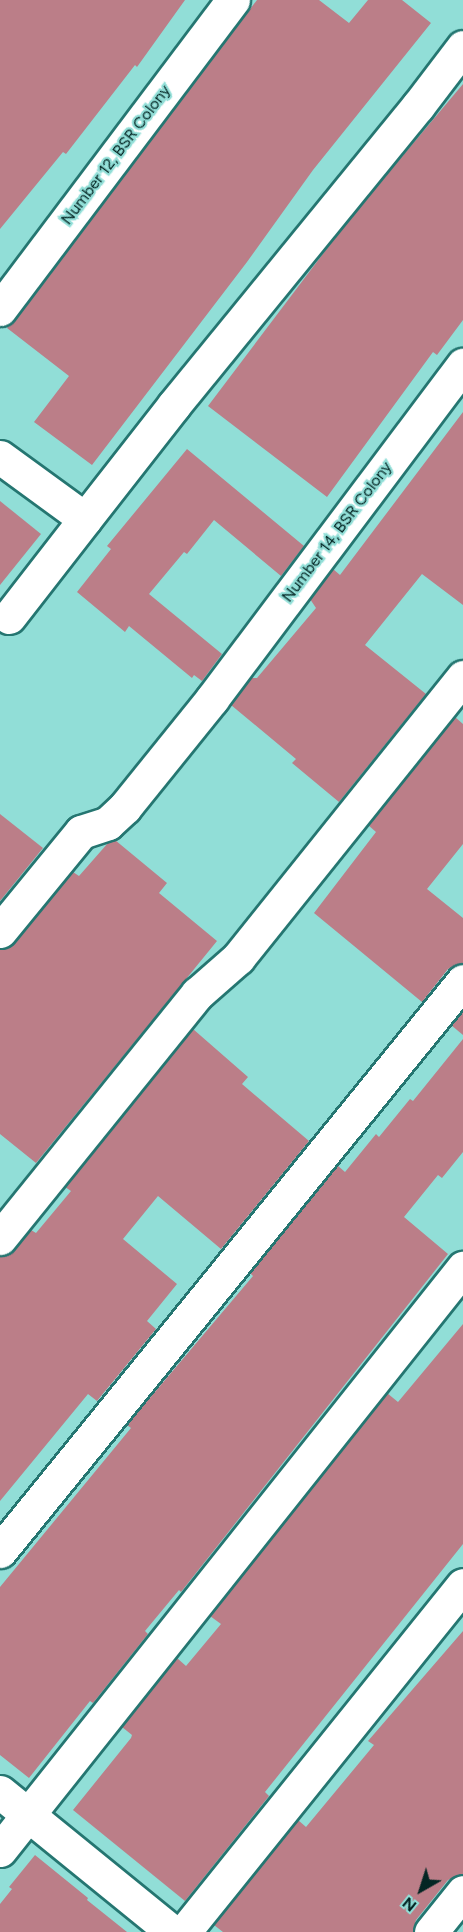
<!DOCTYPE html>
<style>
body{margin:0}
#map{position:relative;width:463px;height:1932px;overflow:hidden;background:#91ded7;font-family:Figtree,sans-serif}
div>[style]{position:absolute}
.building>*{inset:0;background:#bb7e88}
.roads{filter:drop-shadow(2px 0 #257671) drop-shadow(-2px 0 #257671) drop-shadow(0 2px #257671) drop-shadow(0 -2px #257671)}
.minor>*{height:33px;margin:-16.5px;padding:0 16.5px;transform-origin:16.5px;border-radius:16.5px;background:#fff}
span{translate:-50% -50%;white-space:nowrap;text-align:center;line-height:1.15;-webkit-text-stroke:4.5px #91ded7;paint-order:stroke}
.street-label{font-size:16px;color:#042624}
.north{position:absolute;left:391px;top:1860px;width:60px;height:60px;-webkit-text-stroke:4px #91ded7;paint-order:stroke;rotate:219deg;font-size:16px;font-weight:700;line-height:24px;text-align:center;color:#042624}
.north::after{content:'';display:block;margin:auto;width:21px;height:27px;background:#042624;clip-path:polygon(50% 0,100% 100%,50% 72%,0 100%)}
</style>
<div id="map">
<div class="building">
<div style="clip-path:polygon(0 0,185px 0,137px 67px,135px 65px,66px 154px,63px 152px,0 229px)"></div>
<div style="clip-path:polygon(257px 0,319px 0,349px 23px,368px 0,402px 0,431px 23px,313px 170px,247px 262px,92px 465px,34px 422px,69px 376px,7px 328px)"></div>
<div style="clip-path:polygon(463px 84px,463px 320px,437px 355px,433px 352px,327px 497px,208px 406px,347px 222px)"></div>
<div style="clip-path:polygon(463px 412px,463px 605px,422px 574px,365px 645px,426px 694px,339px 802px,292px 763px,296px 759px,231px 705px,251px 678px,257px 678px,316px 608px,310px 599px,333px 569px,340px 575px)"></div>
<div style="clip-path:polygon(187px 449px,304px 546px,281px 576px,214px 520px,187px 554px,184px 552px,149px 594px,222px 654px,202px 681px,194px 675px,192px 678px,129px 626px,125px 632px,77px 592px,111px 549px,107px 546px)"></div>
<div style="clip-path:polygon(0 501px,41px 534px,0 585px)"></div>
<div style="clip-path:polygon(455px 717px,463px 724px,463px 844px,427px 889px,463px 918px,463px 963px,448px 969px,422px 1002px,314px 913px,376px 832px,368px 825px)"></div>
<div style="clip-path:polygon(0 814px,43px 848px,0 901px)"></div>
<div style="clip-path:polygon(115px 840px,167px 883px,159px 893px,217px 941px,36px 1163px,0 1134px,0 949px,15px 943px,73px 872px,79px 876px,108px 843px)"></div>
<div style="clip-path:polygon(463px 1011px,463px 1035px,451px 1025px)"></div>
<div style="clip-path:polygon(193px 1029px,248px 1077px,242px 1084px,309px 1141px,221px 1249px,158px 1196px,123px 1239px,177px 1284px,147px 1321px,156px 1329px,97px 1401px,88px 1394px,0 1501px,0 1256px,14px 1250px,31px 1230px,36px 1233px,71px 1191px,65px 1187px)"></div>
<div style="clip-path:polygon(463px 1039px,463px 1152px,442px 1178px,438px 1175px,404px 1217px,448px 1254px,181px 1592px,179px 1590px,145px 1631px,148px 1634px,93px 1703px,90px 1701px,29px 1778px,0 1755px,0 1587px,131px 1428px,127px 1425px,253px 1276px,250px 1273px,337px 1165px,345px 1172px,376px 1134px,379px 1137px,410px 1099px,413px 1101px)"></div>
<div style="clip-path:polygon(463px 1324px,463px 1544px,265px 1792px,269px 1796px,185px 1901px,73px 1810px,131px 1738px,132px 1735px,122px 1727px,177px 1658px,186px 1666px,221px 1624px,210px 1616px,387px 1393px,398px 1402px)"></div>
<div style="clip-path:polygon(463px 1631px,463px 1874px,448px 1880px,416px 1920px,413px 1932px,223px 1932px,214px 1925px,298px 1820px,306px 1827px,374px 1745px,368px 1741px)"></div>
<div style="clip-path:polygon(35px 1855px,88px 1898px,87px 1900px,127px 1932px,0 1932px,0 1904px,12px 1889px,9px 1887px)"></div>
</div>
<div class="roads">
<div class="minor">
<div style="left:0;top:309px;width:387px;rotate:-53deg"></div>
<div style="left:0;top:457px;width:105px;rotate:36.1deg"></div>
<div style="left:85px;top:519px;width:145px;rotate:-52deg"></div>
<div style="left:174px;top:405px;width:386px;rotate:-50.8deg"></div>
<div style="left:418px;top:106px;width:74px;rotate:-52.7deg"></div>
<div style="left:9px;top:617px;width:124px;rotate:-52.2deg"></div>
<div style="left:0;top:931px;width:128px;rotate:-50.7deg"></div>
<div style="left:81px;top:832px;width:28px;rotate:-18deg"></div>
<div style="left:108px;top:823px;width:23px;rotate:-43deg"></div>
<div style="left:125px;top:807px;width:139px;rotate:-51.1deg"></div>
<div style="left:212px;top:699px;width:418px;rotate:-53.1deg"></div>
<div style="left:0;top:1238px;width:314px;rotate:-51.1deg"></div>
<div style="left:197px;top:994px;width:55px;rotate:-41.3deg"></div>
<div style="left:238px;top:958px;width:360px;rotate:-51.3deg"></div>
<div style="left:0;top:1551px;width:734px;rotate:-50.91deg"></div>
<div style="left:0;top:1792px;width:222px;rotate:39.1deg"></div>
<div style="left:0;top:1850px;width:744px;rotate:-51.5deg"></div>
<div style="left:184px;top:1932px;width:445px;rotate:-51.2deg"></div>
<div style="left:431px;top:1932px;width:51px;rotate:-51.3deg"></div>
</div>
</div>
<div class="street-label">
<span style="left:116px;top:155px;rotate:-53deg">Number 12, BSR Colony</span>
<span style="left:337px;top:532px;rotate:-53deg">Number 14, BSR Colony</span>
</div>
<div class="north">N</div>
</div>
